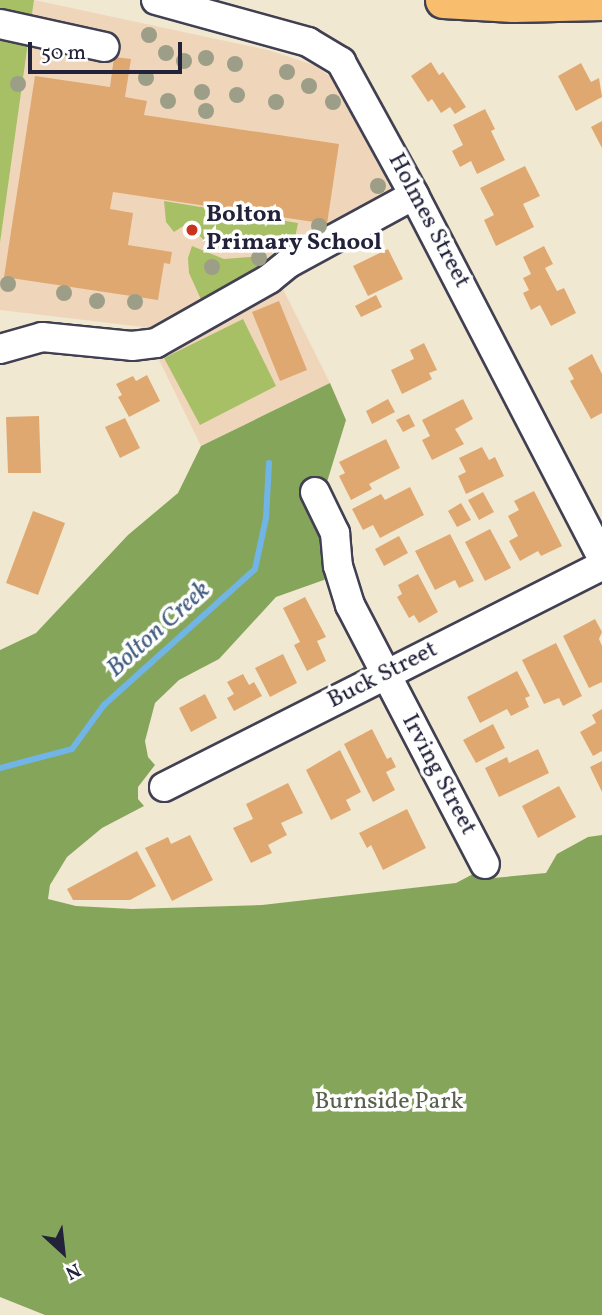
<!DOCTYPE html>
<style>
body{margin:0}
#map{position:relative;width:602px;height:1315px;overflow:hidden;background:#f1e8d1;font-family:Vollkorn,serif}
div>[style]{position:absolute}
.built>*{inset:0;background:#efd6bb}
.green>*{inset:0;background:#a7c065}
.forest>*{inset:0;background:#85a65a}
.stream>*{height:6px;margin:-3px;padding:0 3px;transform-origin:3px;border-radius:3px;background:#70b5e6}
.building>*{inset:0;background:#e0a871}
.roads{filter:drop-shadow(2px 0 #414052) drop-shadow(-2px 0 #414052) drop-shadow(0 2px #414052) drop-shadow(0 -2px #414052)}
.minor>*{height:28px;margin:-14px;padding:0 14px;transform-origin:14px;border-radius:14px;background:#fff}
.major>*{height:35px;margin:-17.5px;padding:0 17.5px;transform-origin:17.5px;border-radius:17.5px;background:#f9be6d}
.trees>*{width:16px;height:16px;margin:-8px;border-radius:50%;background:#9c9e88}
.dots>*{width:19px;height:19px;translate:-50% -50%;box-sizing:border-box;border:4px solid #fff;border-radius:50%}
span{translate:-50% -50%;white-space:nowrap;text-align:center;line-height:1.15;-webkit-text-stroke:7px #fff;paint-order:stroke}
.poi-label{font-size:24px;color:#22223b;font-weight:700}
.left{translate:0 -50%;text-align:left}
.street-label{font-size:24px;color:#22223b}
.park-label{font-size:24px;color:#57614c}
.water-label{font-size:26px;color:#415d7f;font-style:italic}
.north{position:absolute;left:28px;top:1217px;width:70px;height:70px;-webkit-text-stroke:5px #fff;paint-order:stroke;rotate:153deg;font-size:19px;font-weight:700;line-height:28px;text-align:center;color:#22223b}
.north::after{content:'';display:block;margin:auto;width:24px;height:32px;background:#22223b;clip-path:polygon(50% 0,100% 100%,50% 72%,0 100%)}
.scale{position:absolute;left:28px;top:42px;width:154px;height:32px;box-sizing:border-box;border:4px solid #22223b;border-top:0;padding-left:9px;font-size:21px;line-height:24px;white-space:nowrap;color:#22223b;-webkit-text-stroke:5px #fff;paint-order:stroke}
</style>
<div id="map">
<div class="built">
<div style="clip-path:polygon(34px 0,268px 50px,314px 65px,332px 78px,406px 217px,281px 285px,330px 383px,201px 446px,143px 327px,0 310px,0 243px)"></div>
</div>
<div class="green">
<div style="clip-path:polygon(0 0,34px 0,0 243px)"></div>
<div style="clip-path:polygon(164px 201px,298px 223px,295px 238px,272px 250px,255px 246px,240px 250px,211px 248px,188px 223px,174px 232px,166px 222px)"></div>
<div style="clip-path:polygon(192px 246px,224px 259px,263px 256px,255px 277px,204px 306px,189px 273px,188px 258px)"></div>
<div style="clip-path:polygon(243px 319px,276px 386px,200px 425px,164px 358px)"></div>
</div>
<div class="forest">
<div style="clip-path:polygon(330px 383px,346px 420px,327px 482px,306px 493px,335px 576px,276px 597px,219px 659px,179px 680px,155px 703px,145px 741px,148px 757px,155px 765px,138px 787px,138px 799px,144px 806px,102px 828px,67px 857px,50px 885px,48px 899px,76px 906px,132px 909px,262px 905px,456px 883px,477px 872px,493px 878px,546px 873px,557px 854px,588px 837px,602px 835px,602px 1315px,45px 1315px,0 1297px,0 650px,36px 633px,128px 535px,178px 493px,201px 446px)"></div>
</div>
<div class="stream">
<div style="left:0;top:768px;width:74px;rotate:-14.8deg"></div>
<div style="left:72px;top:749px;width:54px;rotate:-54deg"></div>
<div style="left:104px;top:705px;width:203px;rotate:-42deg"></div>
<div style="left:255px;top:569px;width:52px;rotate:-77.8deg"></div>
<div style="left:266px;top:518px;width:55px;rotate:-86.9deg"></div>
</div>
<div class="building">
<div style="clip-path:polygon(114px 57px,131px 59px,125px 97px,147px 101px,144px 115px,339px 144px,327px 224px,113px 192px,110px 209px,133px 213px,128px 245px,172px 252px,170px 264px,164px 263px,158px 300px,4px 277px,35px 76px,110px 87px)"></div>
<div style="clip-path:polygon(431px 62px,439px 75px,443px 72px,466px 107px,455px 114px,450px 107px,441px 113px,432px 99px,428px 102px,411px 76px)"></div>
<div style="clip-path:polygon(581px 63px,591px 82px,599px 78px,602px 97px,576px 111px,558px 76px)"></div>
<div style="clip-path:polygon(485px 109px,495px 129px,491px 131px,505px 160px,477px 174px,471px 161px,460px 167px,452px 151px,463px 145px,453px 125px)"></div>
<div style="clip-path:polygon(602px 121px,602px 148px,591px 127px)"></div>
<div style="clip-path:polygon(525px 166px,540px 196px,523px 204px,534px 227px,496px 246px,484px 220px,494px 215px,480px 188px)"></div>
<div style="clip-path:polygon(544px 246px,553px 264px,545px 268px,557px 291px,564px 288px,576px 313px,551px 326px,540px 305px,531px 310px,523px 293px,529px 290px,523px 278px,531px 274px,523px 257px)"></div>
<div style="clip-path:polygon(388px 249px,403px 279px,368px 296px,353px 266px)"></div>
<div style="clip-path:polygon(376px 295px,382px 307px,361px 317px,355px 306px)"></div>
<div style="clip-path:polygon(279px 301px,307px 370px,280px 381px,252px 312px)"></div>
<div style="clip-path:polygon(424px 343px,437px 370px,429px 373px,432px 379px,402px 394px,391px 370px,414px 359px,410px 350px)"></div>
<div style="clip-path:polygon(592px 354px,602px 374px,602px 413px,591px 419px,570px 381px,574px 379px,568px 368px)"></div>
<div style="clip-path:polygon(147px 375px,160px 401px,129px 417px,118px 397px,122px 395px,116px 384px,133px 376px,136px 381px)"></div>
<div style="clip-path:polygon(388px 399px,395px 412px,372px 424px,366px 411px)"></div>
<div style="clip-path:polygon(463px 399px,473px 419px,455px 429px,464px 444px,432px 460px,422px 440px,430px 436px,422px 420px)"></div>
<div style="clip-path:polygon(409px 414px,415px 426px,403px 432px,396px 420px)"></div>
<div style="clip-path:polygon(39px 416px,41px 473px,8px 473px,6px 417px)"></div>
<div style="clip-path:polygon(125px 418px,140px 448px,120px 458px,105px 427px)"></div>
<div style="clip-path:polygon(386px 439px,400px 468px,369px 484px,372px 489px,351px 500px,339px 476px,345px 473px,339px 462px)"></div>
<div style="clip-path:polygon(482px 447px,489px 460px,495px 457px,504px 476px,466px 494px,458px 476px,466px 472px,459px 458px)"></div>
<div style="clip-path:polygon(410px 487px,424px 515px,380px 538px,373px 525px,363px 530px,352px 509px,381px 494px,385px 500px)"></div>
<div style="clip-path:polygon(534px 491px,562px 546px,541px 556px,538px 551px,520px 561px,509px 541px,518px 536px,508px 516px,519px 510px,514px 501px)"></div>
<div style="clip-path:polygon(483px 492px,494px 512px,479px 520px,468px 500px)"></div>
<div style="clip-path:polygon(461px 503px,471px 520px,457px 527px,448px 511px)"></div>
<div style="clip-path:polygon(33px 511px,65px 523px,38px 595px,6px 583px)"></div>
<div style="clip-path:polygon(490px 529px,511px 568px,485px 581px,465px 542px)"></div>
<div style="clip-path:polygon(450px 534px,474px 581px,459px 588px,455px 580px,435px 590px,415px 551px)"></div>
<div style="clip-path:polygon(399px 536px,408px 553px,384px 566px,375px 549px)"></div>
<div style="clip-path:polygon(418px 574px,438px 612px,419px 623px,414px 615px,409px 618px,397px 597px,402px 594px,398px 585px)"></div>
<div style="clip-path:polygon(305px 597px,326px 637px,317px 641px,326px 661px,307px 671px,294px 645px,300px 642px,283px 608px)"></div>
<div style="clip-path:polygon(595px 619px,602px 632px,599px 639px,602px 646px,602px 682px,589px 688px,563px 636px)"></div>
<div style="clip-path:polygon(556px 643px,582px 696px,563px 706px,559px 698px,544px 704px,522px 660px)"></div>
<div style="clip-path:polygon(283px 654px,297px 683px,270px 697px,255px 668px)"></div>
<div style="clip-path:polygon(517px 671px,530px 696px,525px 698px,529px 707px,511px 716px,507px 709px,480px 723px,467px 697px)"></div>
<div style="clip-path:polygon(243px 674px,249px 685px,254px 682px,262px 696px,234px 711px,227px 698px,234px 694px,227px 682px)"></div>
<div style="clip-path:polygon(205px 694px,217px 718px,191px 732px,179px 708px)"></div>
<div style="clip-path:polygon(602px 709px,602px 751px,593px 756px,580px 732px,596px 723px,592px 715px)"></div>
<div style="clip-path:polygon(493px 724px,505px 748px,476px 763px,463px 740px)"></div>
<div style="clip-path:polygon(372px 729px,387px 759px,391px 757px,396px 767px,386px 772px,395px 790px,373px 802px,344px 744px)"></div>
<div style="clip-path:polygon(538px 749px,549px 773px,499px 797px,485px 768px,507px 757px,509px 763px)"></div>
<div style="clip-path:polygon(340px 750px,361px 792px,346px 800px,351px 810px,331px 820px,306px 770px)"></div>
<div style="clip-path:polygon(602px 761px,602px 792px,590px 767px)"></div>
<div style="clip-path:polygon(288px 783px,303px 813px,281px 823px,287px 835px,268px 845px,272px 853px,251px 863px,233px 828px,253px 819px,246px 804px)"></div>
<div style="clip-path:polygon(559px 786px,576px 817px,538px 838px,522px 806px)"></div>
<div style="clip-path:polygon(407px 809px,426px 848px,383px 870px,371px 845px,367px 848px,359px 833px)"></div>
<div style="clip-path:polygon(190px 835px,213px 880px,172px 901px,145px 848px,168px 837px,171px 844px)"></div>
<div style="clip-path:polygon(137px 851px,156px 886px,130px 900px,73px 900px,67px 889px)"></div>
</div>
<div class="roads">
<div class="minor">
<div style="left:156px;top:0;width:158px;rotate:15.4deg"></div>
<div style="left:308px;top:42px;width:39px;rotate:31deg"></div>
<div style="left:341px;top:62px;width:152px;rotate:61.2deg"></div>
<div style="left:414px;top:195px;width:408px;rotate:62.6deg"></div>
<div style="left:0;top:24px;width:107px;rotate:12.4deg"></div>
<div style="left:0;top:349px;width:44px;rotate:-15.9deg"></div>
<div style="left:42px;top:337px;width:90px;rotate:5.7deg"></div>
<div style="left:132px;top:346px;width:24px;rotate:-7deg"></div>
<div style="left:156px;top:343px;width:130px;rotate:-29.5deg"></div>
<div style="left:269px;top:279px;width:26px;rotate:-39deg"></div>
<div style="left:289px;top:263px;width:142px;rotate:-28.5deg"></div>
<div style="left:315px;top:492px;width:46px;rotate:64deg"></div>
<div style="left:335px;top:533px;width:33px;rotate:85deg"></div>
<div style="left:338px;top:566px;width:41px;rotate:72.9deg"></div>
<div style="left:350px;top:605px;width:292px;rotate:62.5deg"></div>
<div style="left:164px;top:787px;width:491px;rotate:-26.8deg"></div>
</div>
<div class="major">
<div style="left:443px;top:0;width:70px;rotate:3.3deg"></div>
<div style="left:513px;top:4px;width:89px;rotate:-1.3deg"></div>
</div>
</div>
<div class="trees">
<div style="left:149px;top:35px"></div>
<div style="left:166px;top:53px"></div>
<div style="left:206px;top:58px"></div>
<div style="left:184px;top:61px"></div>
<div style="left:235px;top:64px"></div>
<div style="left:287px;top:72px"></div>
<div style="left:146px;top:78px"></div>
<div style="left:18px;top:84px"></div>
<div style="left:309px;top:86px"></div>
<div style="left:202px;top:92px"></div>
<div style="left:237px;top:95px"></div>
<div style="left:168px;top:101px"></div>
<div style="left:276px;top:102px"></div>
<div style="left:333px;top:102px"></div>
<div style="left:206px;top:111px"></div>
<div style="left:378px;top:186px"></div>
<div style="left:319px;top:226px"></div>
<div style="left:259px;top:258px"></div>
<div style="left:212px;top:267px"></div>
<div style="left:8px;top:284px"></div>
<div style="left:64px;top:293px"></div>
<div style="left:97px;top:301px"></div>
<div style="left:135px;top:302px"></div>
</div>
<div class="dots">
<div style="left:192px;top:230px;background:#c8321e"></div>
</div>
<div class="poi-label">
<span class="left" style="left:206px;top:230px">Bolton<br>Primary School</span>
</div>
<div class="street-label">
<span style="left:428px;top:221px;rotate:62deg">Holmes Street</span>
<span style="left:383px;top:676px;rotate:-27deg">Buck Street</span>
<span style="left:438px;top:775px;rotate:62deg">Irving Street</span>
</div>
<div class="park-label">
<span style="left:389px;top:1103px">Burnside Park</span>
</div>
<div class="water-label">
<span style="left:159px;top:630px;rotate:-42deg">Bolton Creek</span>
</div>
<div class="north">N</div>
<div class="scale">50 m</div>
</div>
